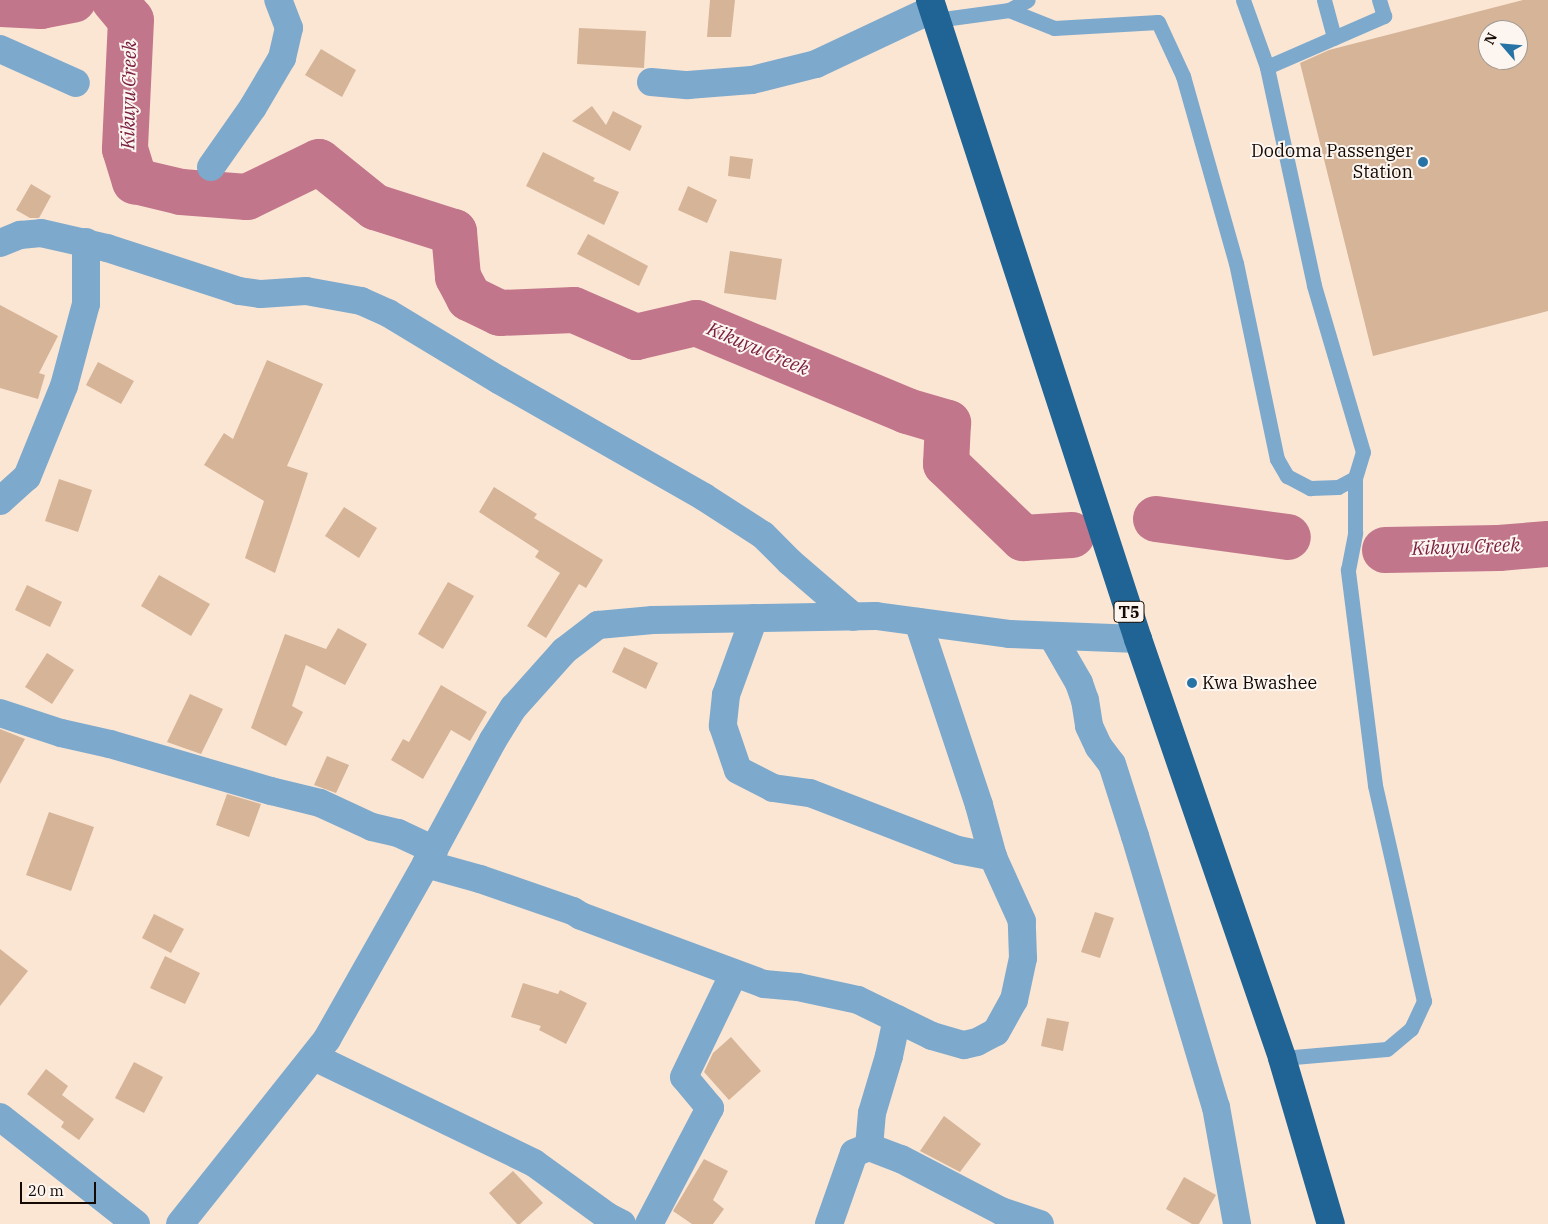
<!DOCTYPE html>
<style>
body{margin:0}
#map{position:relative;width:1548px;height:1224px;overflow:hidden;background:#fbe6d4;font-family:"IBM Plex Serif",serif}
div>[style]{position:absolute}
.river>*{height:46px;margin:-23px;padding:0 23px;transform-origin:23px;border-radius:23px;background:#c2768b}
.building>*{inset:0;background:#d5b498}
.service>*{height:15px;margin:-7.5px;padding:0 7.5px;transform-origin:7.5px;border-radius:7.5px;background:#7da9cd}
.minor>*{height:28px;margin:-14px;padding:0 14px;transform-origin:14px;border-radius:14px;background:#7da9cd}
.tertiary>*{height:28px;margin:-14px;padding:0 14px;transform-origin:14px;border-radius:14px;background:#7da9cd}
.trunk>*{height:28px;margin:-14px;padding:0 14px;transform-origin:14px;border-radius:14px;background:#1f6494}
.dots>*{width:14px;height:14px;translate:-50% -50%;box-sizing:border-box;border:2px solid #fdf6f0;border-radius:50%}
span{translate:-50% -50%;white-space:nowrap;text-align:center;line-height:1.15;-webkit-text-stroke:4px #fdf6f0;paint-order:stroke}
.shield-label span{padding:1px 4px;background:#fdf6f0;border:1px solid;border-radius:4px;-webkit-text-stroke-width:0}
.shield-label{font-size:16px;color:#150a03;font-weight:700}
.poi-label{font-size:18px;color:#150a03}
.right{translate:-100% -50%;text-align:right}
.left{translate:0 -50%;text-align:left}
.water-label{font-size:19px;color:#791e40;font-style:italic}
.north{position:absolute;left:1478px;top:20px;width:50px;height:50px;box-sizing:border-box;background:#fdf6f0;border:1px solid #a09891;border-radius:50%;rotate:297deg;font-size:14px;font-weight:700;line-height:20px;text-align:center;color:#150a03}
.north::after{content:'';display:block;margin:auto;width:18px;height:22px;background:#2873a6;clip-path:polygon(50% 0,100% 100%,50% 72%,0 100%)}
.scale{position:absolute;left:20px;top:1182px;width:76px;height:22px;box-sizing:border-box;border:2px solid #150a03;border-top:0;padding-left:6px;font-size:15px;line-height:18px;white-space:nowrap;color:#150a03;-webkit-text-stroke:4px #fdf6f0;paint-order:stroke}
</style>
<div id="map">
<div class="river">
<div style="left:114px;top:0;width:26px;rotate:50deg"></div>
<div style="left:131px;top:20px;width:129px;rotate:92.7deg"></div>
<div style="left:125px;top:149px;width:34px;rotate:73deg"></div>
<div style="left:135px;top:181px;width:47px;rotate:13.4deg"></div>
<div style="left:181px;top:192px;width:66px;rotate:4.3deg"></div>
<div style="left:247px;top:197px;width:80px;rotate:-25.9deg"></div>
<div style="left:319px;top:162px;width:72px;rotate:38.8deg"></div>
<div style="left:375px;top:207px;width:83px;rotate:17.6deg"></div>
<div style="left:454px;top:232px;width:45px;rotate:84.9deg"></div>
<div style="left:458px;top:277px;width:24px;rotate:62deg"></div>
<div style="left:469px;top:298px;width:34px;rotate:26deg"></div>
<div style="left:500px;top:313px;width:74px;rotate:-2.3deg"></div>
<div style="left:574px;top:310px;width:68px;rotate:23.5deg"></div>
<div style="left:636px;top:337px;width:62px;rotate:-13.1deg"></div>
<div style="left:696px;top:323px;width:229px;rotate:22.6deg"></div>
<div style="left:907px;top:411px;width:43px;rotate:16.3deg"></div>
<div style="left:948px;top:423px;width:41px;rotate:92.8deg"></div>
<div style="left:946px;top:464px;width:107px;rotate:43.9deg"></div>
<div style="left:1023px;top:538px;width:49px;rotate:-3.5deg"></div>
<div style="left:0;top:4px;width:41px;rotate:2.8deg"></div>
<div style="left:41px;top:6px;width:33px;rotate:-11deg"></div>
<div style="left:1156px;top:519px;width:133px;rotate:7.8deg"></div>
<div style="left:1385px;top:550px;width:114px;rotate:-1deg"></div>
<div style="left:1499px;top:548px;width:49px;rotate:-4.7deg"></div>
</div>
<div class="building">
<div style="clip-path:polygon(710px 0,735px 0,731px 37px,707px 37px)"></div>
<div style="clip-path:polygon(evenodd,1523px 0,1548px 0,1548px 311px,1373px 356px,1300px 63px,1329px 50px,1523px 0,1488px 30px,1518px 30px,1518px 60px,1488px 60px,1488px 30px)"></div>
<div style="clip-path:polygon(579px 28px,646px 31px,644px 68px,577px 64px)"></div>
<div style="clip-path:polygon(321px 49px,356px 70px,342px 97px,305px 75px)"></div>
<div style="clip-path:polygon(592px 106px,606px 125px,613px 111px,642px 126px,630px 151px,572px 121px)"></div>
<div style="clip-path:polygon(543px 152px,595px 178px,593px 181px,619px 192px,604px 225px,526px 186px)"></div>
<div style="clip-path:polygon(730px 156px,753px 159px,750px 179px,728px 176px)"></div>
<div style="clip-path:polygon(31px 184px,51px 196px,39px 218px,30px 218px,16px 210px)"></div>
<div style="clip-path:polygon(688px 186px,717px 200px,707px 223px,678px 210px)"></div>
<div style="clip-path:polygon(588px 234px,648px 266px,639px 286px,577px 254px)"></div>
<div style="clip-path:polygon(730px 251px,782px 259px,776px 300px,724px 293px)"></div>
<div style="clip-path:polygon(0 305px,58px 336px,39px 373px,45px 375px,38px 399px,0 388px)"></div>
<div style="clip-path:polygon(267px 360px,323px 384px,287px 466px,308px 473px,275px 573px,245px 558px,264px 501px,204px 465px,224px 433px,233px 439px)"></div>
<div style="clip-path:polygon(98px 362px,134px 381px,121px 404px,86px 385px)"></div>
<div style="clip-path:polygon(59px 479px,92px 490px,78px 532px,45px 521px)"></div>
<div style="clip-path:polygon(494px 487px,537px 514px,534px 518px,603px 560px,586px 588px,579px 584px,546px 638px,527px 626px,560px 573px,535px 557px,539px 551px,479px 512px)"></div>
<div style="clip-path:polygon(344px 507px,377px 528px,359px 558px,325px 536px)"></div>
<div style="clip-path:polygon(159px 575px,210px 604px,191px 636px,141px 606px)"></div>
<div style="clip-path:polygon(448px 582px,474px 596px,443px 649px,418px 634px)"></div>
<div style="clip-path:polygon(27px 585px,62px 602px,50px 627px,15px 610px)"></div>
<div style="clip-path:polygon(338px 628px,367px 644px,345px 685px,306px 665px,292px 706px,303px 712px,286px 746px,251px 728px,285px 634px,326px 649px)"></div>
<div style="clip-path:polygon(624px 647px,658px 663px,646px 689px,612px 672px)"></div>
<div style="clip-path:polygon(47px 653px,74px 670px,52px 704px,25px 687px)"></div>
<div style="clip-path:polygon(441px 685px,487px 712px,470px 741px,451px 730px,423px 779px,391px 760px,403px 739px,409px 742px)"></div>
<div style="clip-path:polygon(190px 694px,223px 709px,201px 754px,167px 742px)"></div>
<div style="clip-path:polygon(0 729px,25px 739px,0 784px)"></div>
<div style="clip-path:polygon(327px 756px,349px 765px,336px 793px,314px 785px)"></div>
<div style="clip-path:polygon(227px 794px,261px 804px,249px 837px,216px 825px)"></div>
<div style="clip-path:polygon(49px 812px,94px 827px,71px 891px,26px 875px)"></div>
<div style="clip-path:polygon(1095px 912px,1114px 918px,1100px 958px,1081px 952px)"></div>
<div style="clip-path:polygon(154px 914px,184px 929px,171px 953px,142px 938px)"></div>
<div style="clip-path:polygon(0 949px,28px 971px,0 1006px)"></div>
<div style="clip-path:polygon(165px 956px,200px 973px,185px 1004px,150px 988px)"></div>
<div style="clip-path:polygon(523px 983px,558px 994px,560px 990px,587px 1003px,566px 1044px,539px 1030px,541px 1026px,511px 1017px)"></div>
<div style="clip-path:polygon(1047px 1018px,1069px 1022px,1063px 1051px,1041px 1046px)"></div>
<div style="clip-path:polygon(731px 1037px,761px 1071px,729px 1100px,704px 1072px,713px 1053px)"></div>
<div style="clip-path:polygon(134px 1062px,163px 1077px,144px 1113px,115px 1098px)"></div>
<div style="clip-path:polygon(46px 1069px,68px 1086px,62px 1095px,94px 1119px,79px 1140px,61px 1127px,64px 1122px,27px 1094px)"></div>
<div style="clip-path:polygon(944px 1116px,981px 1144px,960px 1172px,920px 1151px)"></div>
<div style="clip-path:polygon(704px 1159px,728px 1171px,713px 1200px,724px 1209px,713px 1224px,692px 1224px,673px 1211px)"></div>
<div style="clip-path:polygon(513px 1171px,543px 1203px,520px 1224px,517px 1224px,489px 1193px)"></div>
<div style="clip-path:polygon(1184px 1177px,1216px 1195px,1199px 1224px,1192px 1224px,1166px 1209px)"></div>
</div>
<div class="service">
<div style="left:1324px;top:0;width:39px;rotate:75deg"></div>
<div style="left:1009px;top:10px;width:48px;rotate:21.8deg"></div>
<div style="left:1054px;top:28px;width:104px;rotate:-3.3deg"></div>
<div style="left:1158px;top:22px;width:60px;rotate:65.2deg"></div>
<div style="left:1183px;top:76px;width:194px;rotate:74.2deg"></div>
<div style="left:1236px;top:263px;width:200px;rotate:78.2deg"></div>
<div style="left:1277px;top:459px;width:20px;rotate:60deg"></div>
<div style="left:1287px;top:476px;width:26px;rotate:28deg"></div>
<div style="left:1310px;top:488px;width:28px;rotate:-2deg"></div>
<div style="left:1338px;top:487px;width:19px;rotate:-28deg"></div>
<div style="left:1355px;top:478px;width:27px;rotate:-73deg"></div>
<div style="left:1363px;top:452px;width:174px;rotate:-106.4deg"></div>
<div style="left:1314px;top:285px;width:223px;rotate:-102.2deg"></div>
<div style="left:1267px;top:67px;width:71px;rotate:-109.7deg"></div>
<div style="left:936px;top:20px;width:74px;rotate:-7.8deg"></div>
<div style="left:1009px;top:10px;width:21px;rotate:-28deg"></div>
<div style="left:1267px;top:67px;width:128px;rotate:-23.6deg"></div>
<div style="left:1384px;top:16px;width:17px;rotate:-107deg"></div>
<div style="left:1282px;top:1058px;width:105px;rotate:-4.9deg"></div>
<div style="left:1387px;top:1049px;width:31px;rotate:-40deg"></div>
<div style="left:1411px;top:1029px;width:31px;rotate:-65deg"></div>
<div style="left:1424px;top:1001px;width:221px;rotate:-102.8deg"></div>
<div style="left:1375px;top:785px;width:217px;rotate:-97.2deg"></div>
<div style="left:1348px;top:570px;width:38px;rotate:-79deg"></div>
<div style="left:1355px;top:533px;width:55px;rotate:-90deg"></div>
</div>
<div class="minor">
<div style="left:0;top:49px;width:83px;rotate:24.1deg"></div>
<div style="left:651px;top:82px;width:37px;rotate:5deg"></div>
<div style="left:688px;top:85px;width:64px;rotate:-4.5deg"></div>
<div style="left:752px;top:80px;width:66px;rotate:-14deg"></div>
<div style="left:816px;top:64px;width:129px;rotate:-25.2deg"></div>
<div style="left:211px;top:167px;width:73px;rotate:-55deg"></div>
<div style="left:253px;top:107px;width:57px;rotate:-59.4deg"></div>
<div style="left:282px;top:58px;width:31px;rotate:-77deg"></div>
<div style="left:289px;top:28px;width:30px;rotate:-111deg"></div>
<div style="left:0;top:243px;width:22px;rotate:-22deg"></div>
<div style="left:20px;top:235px;width:21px;rotate:-5deg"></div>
<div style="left:41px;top:233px;width:68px;rotate:12.8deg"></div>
<div style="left:107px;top:248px;width:139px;rotate:18deg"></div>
<div style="left:239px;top:291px;width:22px;rotate:8deg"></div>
<div style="left:261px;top:294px;width:45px;rotate:-3.8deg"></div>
<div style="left:306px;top:291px;width:56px;rotate:10.3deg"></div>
<div style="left:361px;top:301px;width:30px;rotate:24deg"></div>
<div style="left:388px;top:313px;width:130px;rotate:31.1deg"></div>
<div style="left:499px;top:380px;width:236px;rotate:29.7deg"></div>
<div style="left:704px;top:497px;width:70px;rotate:32.8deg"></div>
<div style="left:763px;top:535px;width:38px;rotate:45deg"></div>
<div style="left:790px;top:562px;width:84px;rotate:40.7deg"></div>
<div style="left:0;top:501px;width:36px;rotate:-42deg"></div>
<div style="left:27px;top:477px;width:98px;rotate:-67.9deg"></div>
<div style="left:64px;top:386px;width:85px;rotate:-75deg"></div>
<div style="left:86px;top:304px;width:62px;rotate:-90deg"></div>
<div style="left:754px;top:618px;width:82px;rotate:110deg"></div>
<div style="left:726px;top:695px;width:31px;rotate:96deg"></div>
<div style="left:723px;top:726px;width:46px;rotate:71.2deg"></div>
<div style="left:738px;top:770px;width:39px;rotate:27deg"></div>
<div style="left:773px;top:788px;width:37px;rotate:8deg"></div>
<div style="left:810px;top:793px;width:159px;rotate:21.1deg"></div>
<div style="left:958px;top:850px;width:36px;rotate:11deg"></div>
<div style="left:1052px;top:636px;width:54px;rotate:60.1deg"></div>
<div style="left:1079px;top:683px;width:18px;rotate:71deg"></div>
<div style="left:1085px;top:700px;width:26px;rotate:81deg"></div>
<div style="left:1089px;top:726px;width:23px;rotate:65deg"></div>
<div style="left:1099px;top:747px;width:21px;rotate:53deg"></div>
<div style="left:1112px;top:764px;width:76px;rotate:72.3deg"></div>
<div style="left:1135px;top:836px;width:283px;rotate:73.4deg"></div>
<div style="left:1216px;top:1107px;width:119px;rotate:79.8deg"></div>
<div style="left:0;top:713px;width:64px;rotate:18.2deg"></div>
<div style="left:61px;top:733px;width:50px;rotate:12.7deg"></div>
<div style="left:110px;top:744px;width:168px;rotate:16.3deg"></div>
<div style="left:271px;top:791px;width:50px;rotate:13.8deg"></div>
<div style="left:320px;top:803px;width:57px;rotate:24.8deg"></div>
<div style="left:372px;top:827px;width:27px;rotate:13deg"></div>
<div style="left:398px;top:833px;width:40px;rotate:25deg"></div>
<div style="left:426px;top:864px;width:56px;rotate:15.5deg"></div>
<div style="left:480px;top:879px;width:98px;rotate:19deg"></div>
<div style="left:573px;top:911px;width:9px;rotate:32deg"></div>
<div style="left:581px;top:916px;width:195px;rotate:20.4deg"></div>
<div style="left:764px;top:984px;width:34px;rotate:5deg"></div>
<div style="left:798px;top:987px;width:61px;rotate:12.2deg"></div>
<div style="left:858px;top:1000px;width:82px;rotate:25.9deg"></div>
<div style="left:932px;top:1036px;width:33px;rotate:16deg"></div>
<div style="left:964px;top:1045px;width:13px;rotate:-13deg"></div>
<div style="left:977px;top:1042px;width:21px;rotate:-28deg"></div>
<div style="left:996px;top:1032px;width:37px;rotate:-61deg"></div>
<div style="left:1014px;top:1000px;width:43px;rotate:-77.9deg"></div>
<div style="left:1023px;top:958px;width:37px;rotate:-92deg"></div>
<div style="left:1022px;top:921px;width:70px;rotate:-114.4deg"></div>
<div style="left:993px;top:857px;width:54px;rotate:-105.1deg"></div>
<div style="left:979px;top:805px;width:193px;rotate:-108.4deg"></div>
<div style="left:314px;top:1057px;width:244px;rotate:25.7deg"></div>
<div style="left:534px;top:1163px;width:90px;rotate:36deg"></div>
<div style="left:607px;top:1216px;width:17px;rotate:28deg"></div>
<div style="left:0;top:1117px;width:173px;rotate:38.2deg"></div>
<div style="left:869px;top:1147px;width:34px;rotate:-85deg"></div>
<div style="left:872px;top:1113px;width:59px;rotate:-73.4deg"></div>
<div style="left:889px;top:1056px;width:38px;rotate:-78deg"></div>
<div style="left:649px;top:1224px;width:131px;rotate:-62.3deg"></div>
<div style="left:710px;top:1108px;width:40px;rotate:-130deg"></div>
<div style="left:684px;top:1077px;width:115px;rotate:-64.3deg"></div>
<div style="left:829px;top:1224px;width:75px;rotate:-70.6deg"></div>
<div style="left:854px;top:1153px;width:16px;rotate:-22deg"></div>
<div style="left:869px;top:1147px;width:34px;rotate:21deg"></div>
<div style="left:901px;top:1159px;width:113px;rotate:27.5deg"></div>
<div style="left:1001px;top:1211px;width:41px;rotate:18.4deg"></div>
</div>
<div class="tertiary">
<div style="left:180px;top:1224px;width:236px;rotate:-51.5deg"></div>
<div style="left:327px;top:1039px;width:201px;rotate:-60.5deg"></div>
<div style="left:426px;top:864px;width:141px;rotate:-61.6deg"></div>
<div style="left:493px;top:740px;width:39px;rotate:-58deg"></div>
<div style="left:514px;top:707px;width:75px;rotate:-48.2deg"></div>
<div style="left:564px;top:651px;width:43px;rotate:-37.4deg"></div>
<div style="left:598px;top:625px;width:55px;rotate:-5.2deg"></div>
<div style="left:653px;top:620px;width:223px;rotate:-1deg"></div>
<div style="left:876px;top:616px;width:134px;rotate:7.7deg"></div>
<div style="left:1009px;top:634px;width:129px;rotate:2.2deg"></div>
</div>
<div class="trunk">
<div style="left:930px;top:0;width:672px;rotate:71.97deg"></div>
<div style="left:1138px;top:639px;width:443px;rotate:71deg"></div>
<div style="left:1282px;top:1058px;width:173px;rotate:73.6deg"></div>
</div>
<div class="dots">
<div style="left:1423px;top:162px;background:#2873a6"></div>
<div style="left:1192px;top:683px;background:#2873a6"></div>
</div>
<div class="shield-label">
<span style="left:1129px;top:612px">T5</span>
</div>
<div class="poi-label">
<span class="right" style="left:1413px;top:162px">Dodoma Passenger<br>Station</span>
<span class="left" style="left:1202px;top:683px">Kwa Bwashee</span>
</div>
<div class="water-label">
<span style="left:129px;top:95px;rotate:-89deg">Kikuyu Creek</span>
<span style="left:758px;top:349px;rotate:23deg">Kikuyu Creek</span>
<span style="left:1466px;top:547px;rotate:-2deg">Kikuyu Creek</span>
</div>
<div class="north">N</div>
<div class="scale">20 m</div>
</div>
